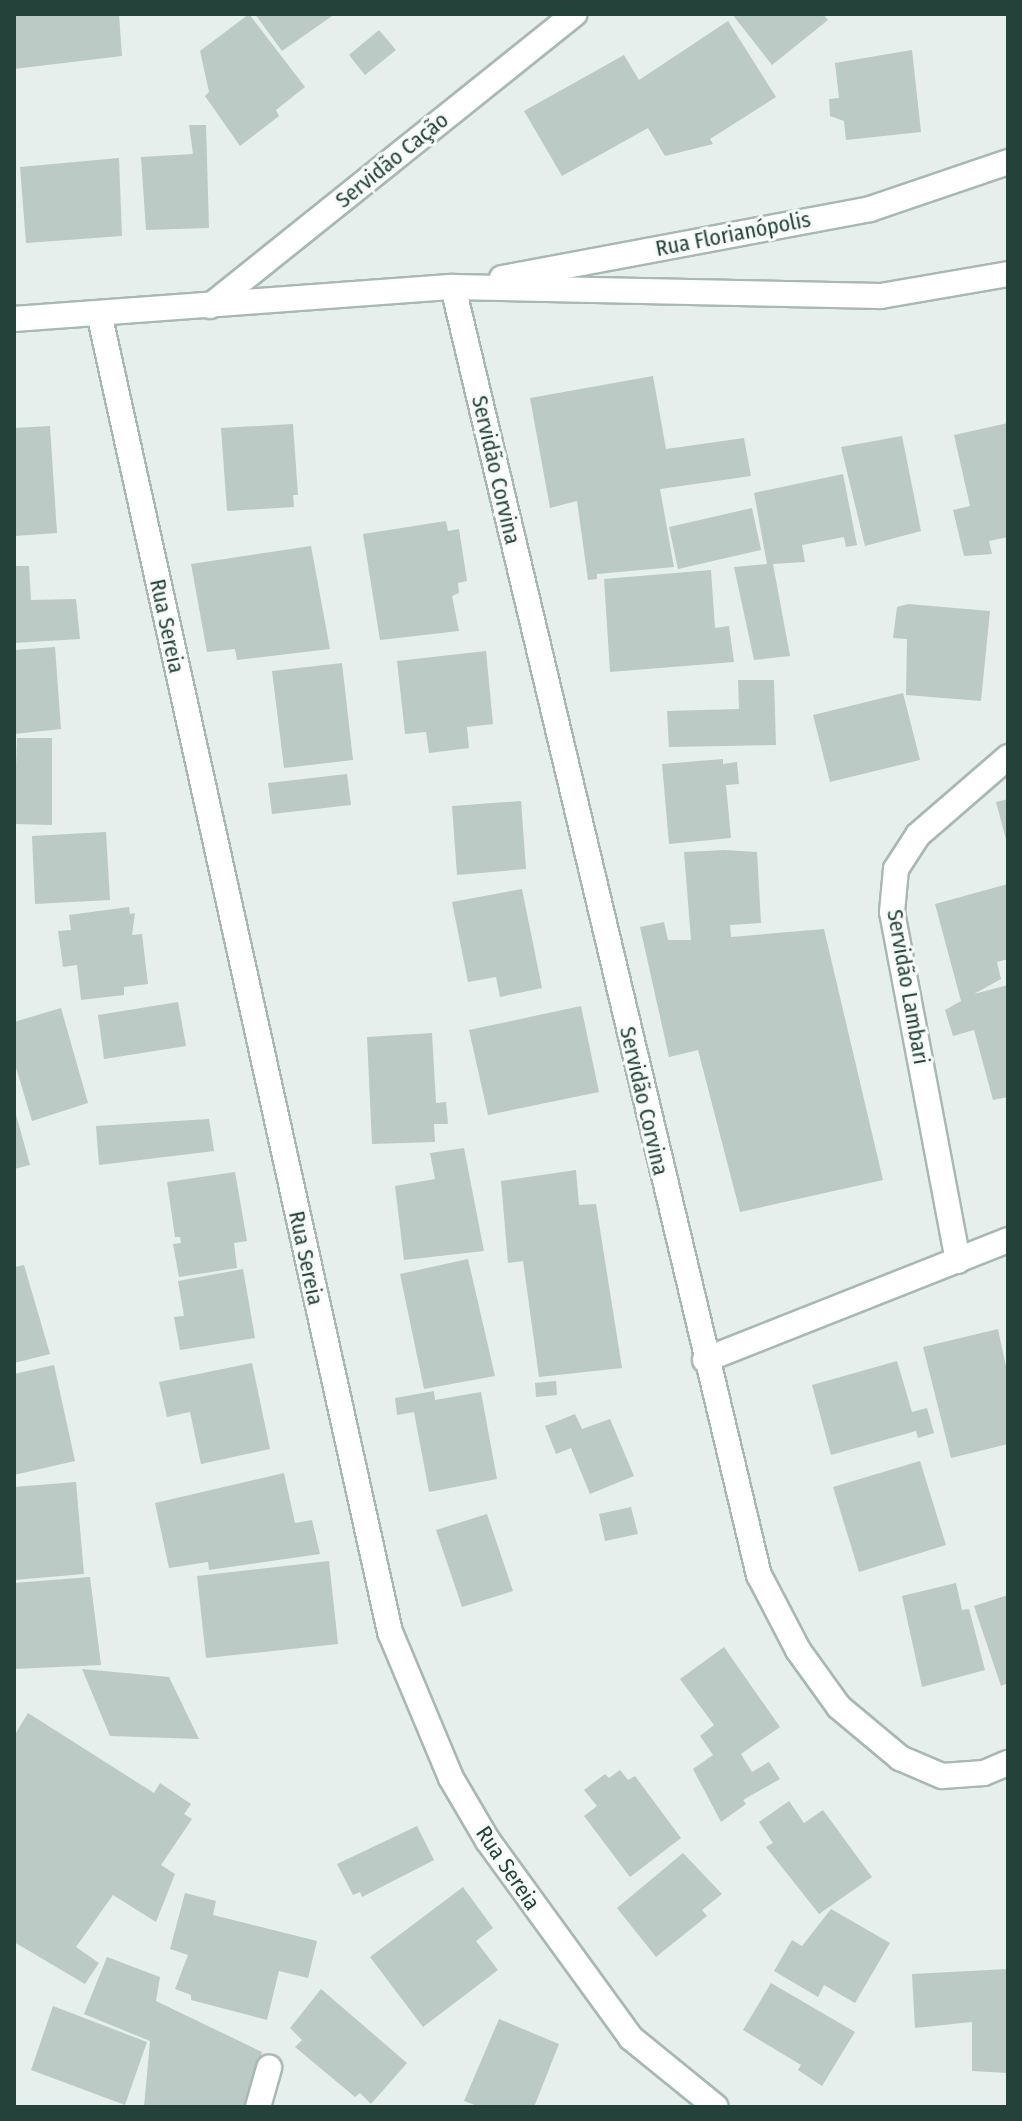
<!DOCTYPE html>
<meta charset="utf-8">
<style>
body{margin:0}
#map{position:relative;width:1022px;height:2121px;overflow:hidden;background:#e6efeb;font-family:"Fira Sans Condensed",sans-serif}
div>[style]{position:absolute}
.building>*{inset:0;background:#bbcac4}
.roads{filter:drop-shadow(2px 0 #a8b8b2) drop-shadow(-2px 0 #a8b8b2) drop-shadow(0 2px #a8b8b2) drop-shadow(0 -2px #a8b8b2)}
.minor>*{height:24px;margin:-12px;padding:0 12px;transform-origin:12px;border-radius:12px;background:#fff}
.tertiary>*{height:24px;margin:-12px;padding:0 12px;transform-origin:12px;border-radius:12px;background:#fff}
span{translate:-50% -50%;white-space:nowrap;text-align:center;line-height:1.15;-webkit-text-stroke:6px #f7fbf9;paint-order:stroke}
.street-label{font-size:22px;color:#24423a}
.frame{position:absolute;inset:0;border:16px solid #24423a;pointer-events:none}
</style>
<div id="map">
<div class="building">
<div style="clip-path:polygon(14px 14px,119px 14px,122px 56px,14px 69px)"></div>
<div style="clip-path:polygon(249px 14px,305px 87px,276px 110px,279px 116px,240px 146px,205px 96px,209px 92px,200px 51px)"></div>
<div style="clip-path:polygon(255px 14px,335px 14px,282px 51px)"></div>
<div style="clip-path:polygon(732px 14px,823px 14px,828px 20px,772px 65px)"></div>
<div style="clip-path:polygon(728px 21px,776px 97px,710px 139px,713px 144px,665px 156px,648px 128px,562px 176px,524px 111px,624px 55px,639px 80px)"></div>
<div style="clip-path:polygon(379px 30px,396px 50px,365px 75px,349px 55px)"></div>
<div style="clip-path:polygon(912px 50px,921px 132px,846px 140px,844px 121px,830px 116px,829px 99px,839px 98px,835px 63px)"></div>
<div style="clip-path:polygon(189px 125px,206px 125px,209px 228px,146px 230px,141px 157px,193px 154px)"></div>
<div style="clip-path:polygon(119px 158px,122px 236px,26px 243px,20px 167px)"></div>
<div style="clip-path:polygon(653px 376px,666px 449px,744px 438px,751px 476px,660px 489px,674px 567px,597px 574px,597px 579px,588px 580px,577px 501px,550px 508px,530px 398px)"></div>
<div style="clip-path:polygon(1008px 423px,1008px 537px,989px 541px,992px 554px,964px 556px,953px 510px,970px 506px,954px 435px)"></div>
<div style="clip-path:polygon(293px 424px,298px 495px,293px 495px,294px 507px,227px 511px,221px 428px)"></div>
<div style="clip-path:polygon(50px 426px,57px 533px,14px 536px,14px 428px)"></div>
<div style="clip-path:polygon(902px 436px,921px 531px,865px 546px,841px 447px)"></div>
<div style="clip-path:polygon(843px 474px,857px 545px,846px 547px,844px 537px,802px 545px,805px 562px,773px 564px,790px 656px,754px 660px,734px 567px,767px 564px,754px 493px)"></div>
<div style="clip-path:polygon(752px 508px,761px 550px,678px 569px,669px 527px)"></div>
<div style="clip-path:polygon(446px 521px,448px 531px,459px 529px,467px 581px,458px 583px,459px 593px,452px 596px,459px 631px,380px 640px,363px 534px)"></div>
<div style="clip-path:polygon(311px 546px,330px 649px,237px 660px,235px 649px,207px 652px,191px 564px)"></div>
<div style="clip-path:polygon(14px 566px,29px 566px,31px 600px,76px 599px,80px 639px,14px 643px)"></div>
<div style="clip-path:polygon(711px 570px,715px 628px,729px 626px,734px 662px,610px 672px,604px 579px)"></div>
<div style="clip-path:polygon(908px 604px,990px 611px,981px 701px,906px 695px,907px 639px,893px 638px,897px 607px)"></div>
<div style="clip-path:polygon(55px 647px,61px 729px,14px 734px,14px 650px)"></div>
<div style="clip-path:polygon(486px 651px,493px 724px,467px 727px,469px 748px,429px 753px,426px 732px,405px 734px,397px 661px)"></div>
<div style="clip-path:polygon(342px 663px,353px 760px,284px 768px,272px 671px)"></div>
<div style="clip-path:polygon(738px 680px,774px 680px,776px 745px,669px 747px,667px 711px,739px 709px)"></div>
<div style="clip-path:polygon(903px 693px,920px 760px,830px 782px,813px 715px)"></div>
<div style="clip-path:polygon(17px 738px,52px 738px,52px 825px,14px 824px)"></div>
<div style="clip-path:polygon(723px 759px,723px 764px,737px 762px,739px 784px,726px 785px,731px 838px,669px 844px,662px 764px)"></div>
<div style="clip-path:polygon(347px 774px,351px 805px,272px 814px,268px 783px)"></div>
<div style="clip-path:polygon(1008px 799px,1008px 843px,1007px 843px,996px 802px)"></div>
<div style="clip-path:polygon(521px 801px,526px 869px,457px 875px,452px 806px)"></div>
<div style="clip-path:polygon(106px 832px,110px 900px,35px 904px,32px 836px)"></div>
<div style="clip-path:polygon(725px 850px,757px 852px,761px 923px,730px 925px,731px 937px,824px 929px,883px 1180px,740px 1212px,698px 1050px,669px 1057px,640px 927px,664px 922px,668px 940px,691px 940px,684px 852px)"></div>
<div style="clip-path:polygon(1008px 884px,1008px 959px,997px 962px,1001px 979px,974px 994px,1008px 985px,1008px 1097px,993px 1100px,974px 1030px,953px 1036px,945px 1010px,961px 1001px,935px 904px)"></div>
<div style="clip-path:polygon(522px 889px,542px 988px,500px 997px,496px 977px,468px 982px,452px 902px)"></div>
<div style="clip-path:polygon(129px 907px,130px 914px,135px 913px,132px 935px,142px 934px,148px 984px,124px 987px,124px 995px,81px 1000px,77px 965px,63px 967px,58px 931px,71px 930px,69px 915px)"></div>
<div style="clip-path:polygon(178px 1002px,186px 1046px,104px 1059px,98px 1015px)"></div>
<div style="clip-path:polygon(581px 1006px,599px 1092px,488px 1115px,469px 1030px)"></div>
<div style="clip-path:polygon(61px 1008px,88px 1103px,32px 1121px,14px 1061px,14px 1022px)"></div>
<div style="clip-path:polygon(432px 1033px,436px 1103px,446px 1102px,448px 1124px,434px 1124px,435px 1142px,372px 1144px,367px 1037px)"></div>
<div style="clip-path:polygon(15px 1111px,30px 1165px,14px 1169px,14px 1111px)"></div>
<div style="clip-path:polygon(209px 1119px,214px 1151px,99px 1165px,96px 1126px)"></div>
<div style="clip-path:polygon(464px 1148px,484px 1251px,404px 1260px,395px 1186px,435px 1179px,430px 1153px)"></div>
<div style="clip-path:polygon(576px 1170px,579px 1205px,596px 1204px,622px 1368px,539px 1377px,523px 1261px,508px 1263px,501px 1181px)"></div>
<div style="clip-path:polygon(235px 1172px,247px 1241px,234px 1243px,237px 1268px,179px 1277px,173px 1244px,181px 1243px,180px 1237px,175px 1237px,167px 1182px)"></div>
<div style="clip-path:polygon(468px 1259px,495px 1376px,424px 1389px,400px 1274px)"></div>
<div style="clip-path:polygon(24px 1265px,50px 1354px,14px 1363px,14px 1267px)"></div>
<div style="clip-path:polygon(243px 1269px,255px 1338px,180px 1350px,174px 1317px,184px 1316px,178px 1281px)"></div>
<div style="clip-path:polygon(998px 1329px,1008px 1376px,1008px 1444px,951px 1458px,923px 1347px)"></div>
<div style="clip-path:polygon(897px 1361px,912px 1412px,927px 1408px,934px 1433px,918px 1438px,916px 1431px,831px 1455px,812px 1385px)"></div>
<div style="clip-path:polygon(252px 1363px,270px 1449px,201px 1464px,190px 1412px,167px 1417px,159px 1382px)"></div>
<div style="clip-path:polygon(54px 1365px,75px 1461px,14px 1475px,14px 1374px)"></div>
<div style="clip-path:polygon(556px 1381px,557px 1395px,536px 1397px,535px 1383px)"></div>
<div style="clip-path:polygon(434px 1391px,435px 1400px,481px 1392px,497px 1479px,429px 1492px,414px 1412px,397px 1415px,395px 1398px)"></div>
<div style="clip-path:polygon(575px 1414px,582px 1429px,610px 1419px,634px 1476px,590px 1494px,571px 1448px,556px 1454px,545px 1426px)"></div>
<div style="clip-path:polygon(920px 1461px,946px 1545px,859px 1572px,833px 1487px)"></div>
<div style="clip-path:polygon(284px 1473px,295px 1523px,312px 1520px,320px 1554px,209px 1570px,208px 1562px,169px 1568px,155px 1503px)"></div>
<div style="clip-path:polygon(76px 1482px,84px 1574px,14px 1580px,14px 1487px)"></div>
<div style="clip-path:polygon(631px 1507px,638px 1534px,605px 1541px,599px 1514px)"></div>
<div style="clip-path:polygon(487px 1514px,513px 1591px,462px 1607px,436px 1530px)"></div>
<div style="clip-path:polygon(329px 1561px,338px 1644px,206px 1658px,197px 1576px)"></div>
<div style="clip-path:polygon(90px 1577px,101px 1665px,14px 1669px,14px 1583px)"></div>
<div style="clip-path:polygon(956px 1583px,962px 1610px,969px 1609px,985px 1670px,922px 1687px,902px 1596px)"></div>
<div style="clip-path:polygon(1008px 1595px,1008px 1683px,1001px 1686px,974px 1606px)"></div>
<div style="clip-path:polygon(724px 1647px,780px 1727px,741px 1754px,752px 1772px,769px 1762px,780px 1779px,743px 1800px,746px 1804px,721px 1822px,693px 1769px,713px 1755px,700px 1736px,714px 1725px,680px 1679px)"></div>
<div style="clip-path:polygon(82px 1669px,169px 1677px,199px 1739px,110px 1736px)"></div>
<div style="clip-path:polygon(28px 1713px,154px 1793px,160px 1783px,191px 1804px,184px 1814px,192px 1819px,161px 1865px,175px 1874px,156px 1922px,113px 1895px,76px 1947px,99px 1963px,85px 1984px,14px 1942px,14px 1736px)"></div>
<div style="clip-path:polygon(620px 1770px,628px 1780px,635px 1776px,681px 1838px,630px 1877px,584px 1816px,597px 1806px,584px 1790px,605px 1774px,609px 1778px)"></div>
<div style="clip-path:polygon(789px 1801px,804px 1823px,823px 1810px,872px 1877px,819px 1914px,766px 1847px,773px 1843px,759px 1822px)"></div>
<div style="clip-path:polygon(417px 1826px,434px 1860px,362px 1897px,360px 1892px,353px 1895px,337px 1864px)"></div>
<div style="clip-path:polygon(683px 1853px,722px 1894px,702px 1910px,707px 1916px,656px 1957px,617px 1908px)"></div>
<div style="clip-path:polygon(463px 1887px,493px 1928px,476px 1941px,498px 1970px,423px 2027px,370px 1957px)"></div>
<div style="clip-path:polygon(185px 1893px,216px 1901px,213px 1915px,317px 1941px,308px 1978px,279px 1971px,267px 2020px,191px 2000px,191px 1995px,175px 1989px,188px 1955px,170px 1949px)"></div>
<div style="clip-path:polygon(831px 1909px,890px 1943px,855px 2003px,824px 1985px,818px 1997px,774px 1971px,792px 1940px,802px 1946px)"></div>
<div style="clip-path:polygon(107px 1957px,160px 1977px,156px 2001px,262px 2052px,247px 2107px,144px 2107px,150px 2041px,84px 2014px)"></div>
<div style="clip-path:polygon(1008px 1969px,1008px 2073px,972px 2071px,972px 2022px,915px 2028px,912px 1974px)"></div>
<div style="clip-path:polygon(771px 1983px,855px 2032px,822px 2086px,798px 2070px,801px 2065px,743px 2030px)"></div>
<div style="clip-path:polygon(321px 1989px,407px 2063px,371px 2104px,360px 2093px,355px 2097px,295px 2047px,302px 2040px,290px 2028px)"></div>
<div style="clip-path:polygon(53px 2006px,147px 2042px,125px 2105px,31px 2070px)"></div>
<div style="clip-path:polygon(499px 2019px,559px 2044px,534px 2107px,480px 2107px,464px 2101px)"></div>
</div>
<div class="roads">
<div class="minor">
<div style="left:453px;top:287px;width:1324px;rotate:76.64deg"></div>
<div style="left:759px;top:1575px;width:85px;rotate:62.5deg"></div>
<div style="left:798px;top:1650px;width:70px;rotate:54.3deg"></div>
<div style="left:839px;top:1707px;width:80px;rotate:39.9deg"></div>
<div style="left:900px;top:1758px;width:46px;rotate:23.2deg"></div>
<div style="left:942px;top:1776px;width:42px;rotate:-4.1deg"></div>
<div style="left:984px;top:1773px;width:26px;rotate:-23deg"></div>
<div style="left:210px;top:306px;width:467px;rotate:-38.7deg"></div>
<div style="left:99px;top:313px;width:1351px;rotate:77.56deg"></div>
<div style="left:390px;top:1632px;width:158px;rotate:67.3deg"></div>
<div style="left:451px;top:1778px;width:73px;rotate:59.6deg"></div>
<div style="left:488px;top:1841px;width:243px;rotate:54deg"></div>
<div style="left:631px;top:2038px;width:109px;rotate:39.1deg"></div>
<div style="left:958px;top:1261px;width:355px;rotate:-100.7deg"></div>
<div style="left:892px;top:912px;width:43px;rotate:-84.7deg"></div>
<div style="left:896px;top:869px;width:40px;rotate:-57.1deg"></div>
<div style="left:918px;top:835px;width:119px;rotate:-40.9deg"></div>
<div style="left:705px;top:1360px;width:326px;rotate:-21.6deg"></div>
<div style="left:258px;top:2107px;width:41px;rotate:-74.2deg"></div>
</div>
<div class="tertiary">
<div style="left:502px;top:278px;width:374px;rotate:-10.6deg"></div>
<div style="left:870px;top:209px;width:146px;rotate:-18.8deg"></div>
<div style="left:14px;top:319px;width:440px;rotate:-4.2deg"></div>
<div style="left:453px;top:287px;width:428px;rotate:1.2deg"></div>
<div style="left:881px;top:296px;width:129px;rotate:-9.8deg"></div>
</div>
</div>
<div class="street-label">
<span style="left:392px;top:160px;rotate:-39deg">Servidão Cação</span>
<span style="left:733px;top:234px;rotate:-11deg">Rua Florianópolis</span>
<span style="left:496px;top:470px;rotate:77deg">Servidão Corvina</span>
<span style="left:167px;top:626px;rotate:78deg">Rua Sereia</span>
<span style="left:908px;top:987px;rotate:80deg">Servidão Lambari</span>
<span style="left:644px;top:1101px;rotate:77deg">Servidão Corvina</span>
<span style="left:306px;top:1258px;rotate:78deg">Rua Sereia</span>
<span style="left:508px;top:1868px;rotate:56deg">Rua Sereia</span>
</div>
<div class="frame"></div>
</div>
